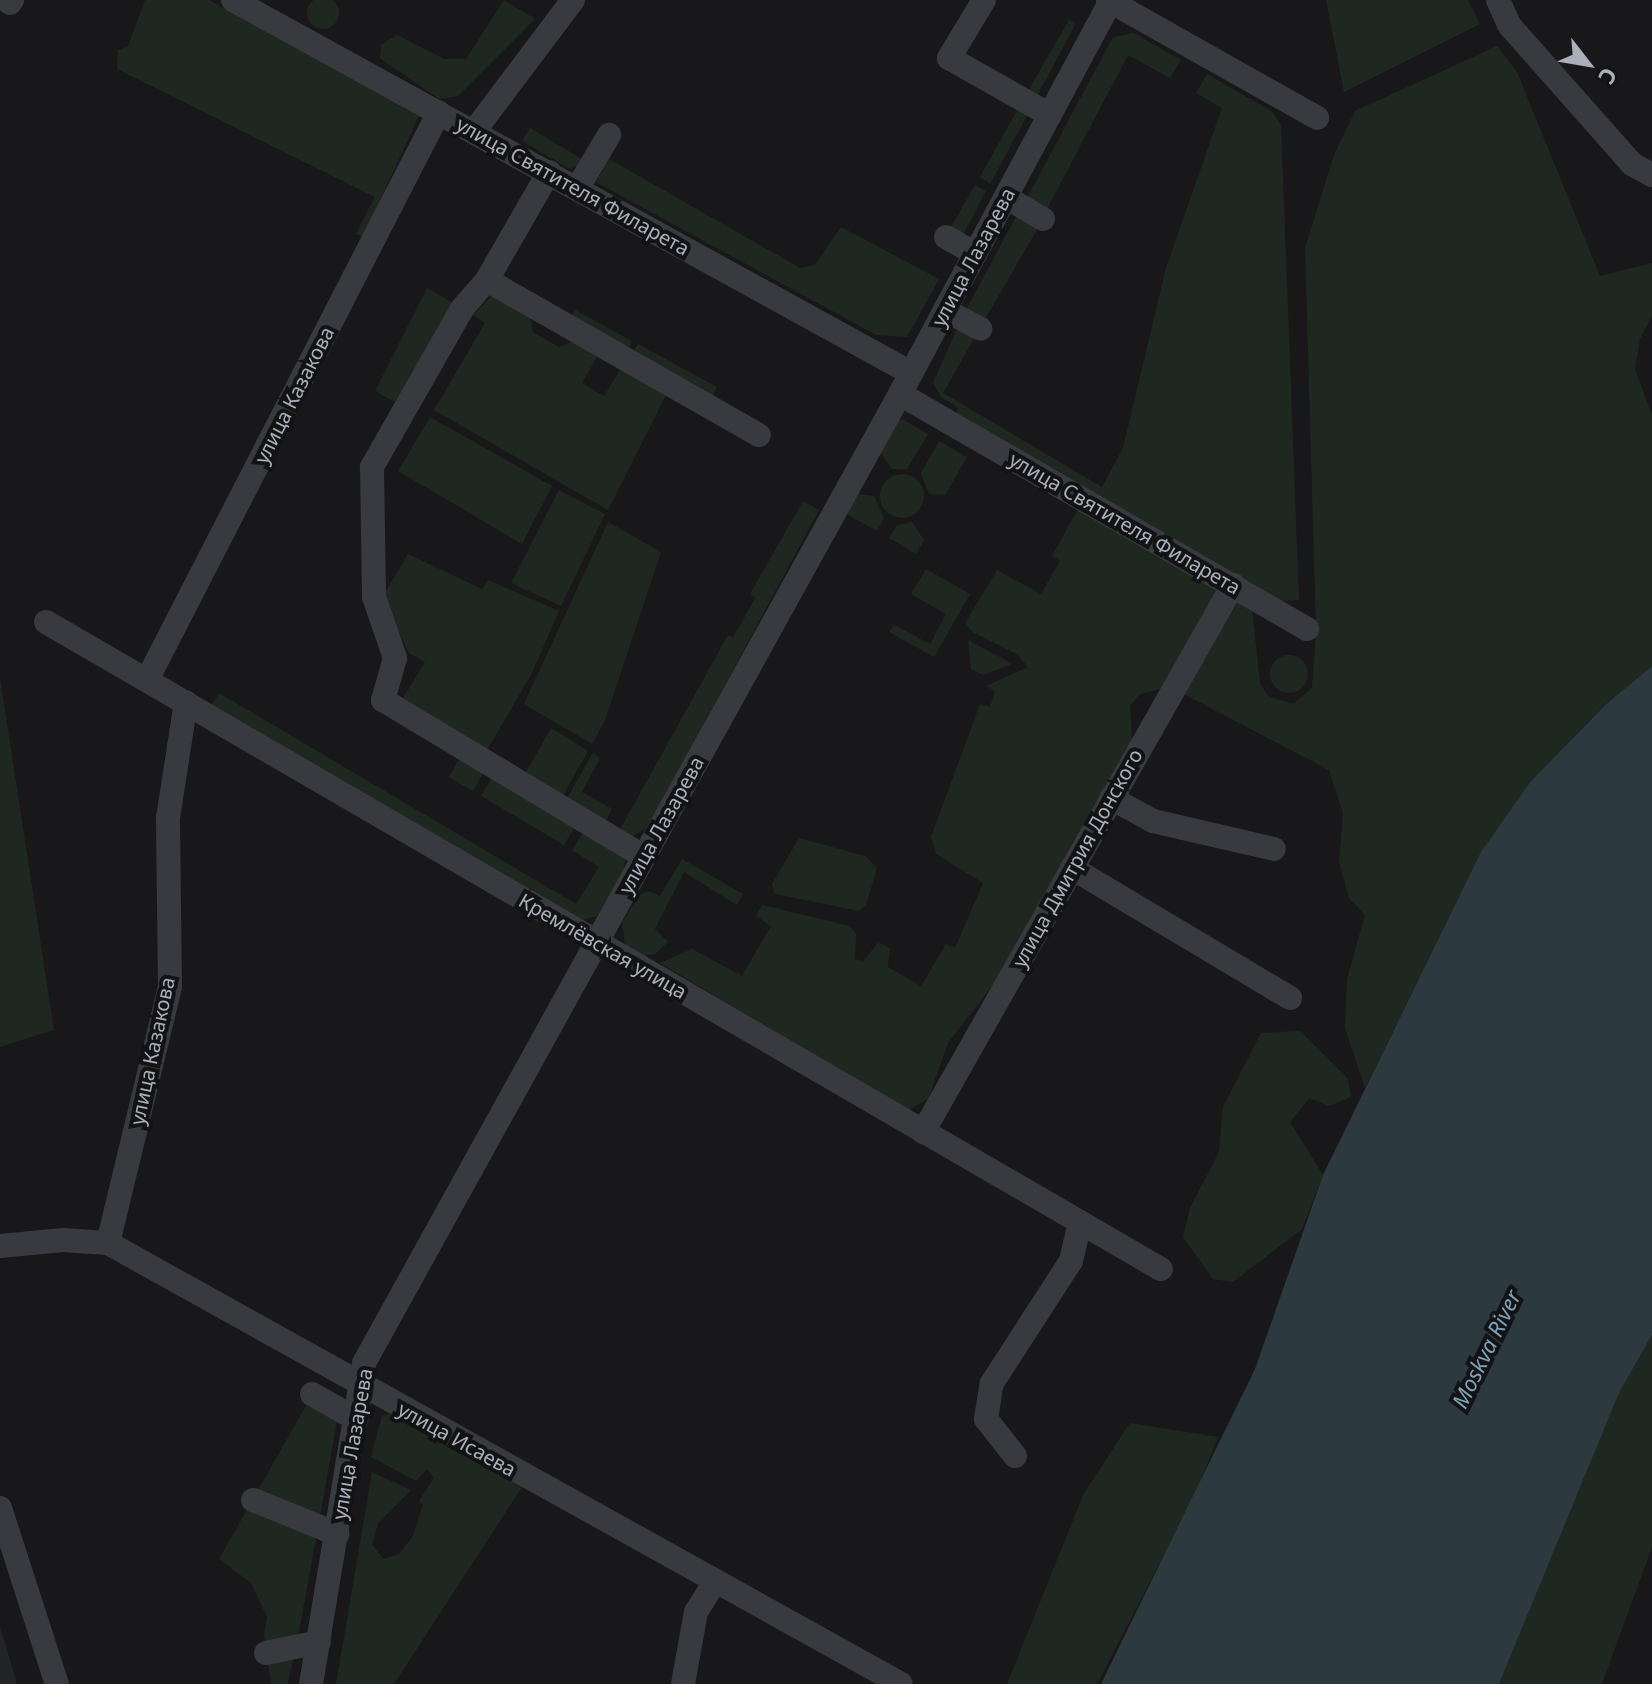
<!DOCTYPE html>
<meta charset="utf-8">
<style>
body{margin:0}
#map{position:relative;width:1652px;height:1684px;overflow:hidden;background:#18181a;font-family:"Noto Sans",sans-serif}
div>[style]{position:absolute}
.built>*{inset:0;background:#232427}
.green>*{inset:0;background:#1f2820}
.round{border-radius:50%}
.water>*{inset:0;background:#2c393f}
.minor>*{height:24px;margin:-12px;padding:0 12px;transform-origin:12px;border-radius:12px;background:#383a3f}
span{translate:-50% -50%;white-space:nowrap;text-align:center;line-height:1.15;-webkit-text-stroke:8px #131315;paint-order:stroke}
.street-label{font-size:20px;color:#a9b0bb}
.water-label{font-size:22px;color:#7ea2b7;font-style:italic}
.north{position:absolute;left:1548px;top:24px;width:80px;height:80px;-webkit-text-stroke:6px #131315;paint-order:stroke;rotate:121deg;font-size:22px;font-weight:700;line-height:32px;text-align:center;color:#a9b0bb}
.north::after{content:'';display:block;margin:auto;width:28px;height:36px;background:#a9b0bb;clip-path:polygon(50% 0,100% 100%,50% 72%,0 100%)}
</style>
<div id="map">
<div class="built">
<div style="clip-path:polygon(0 1626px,17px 1684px,0 1684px)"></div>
</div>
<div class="green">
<div class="round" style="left:307px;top:-3px;width:32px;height:32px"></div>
<div style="clip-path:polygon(145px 0,209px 0,419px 116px,363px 237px,356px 234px,375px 197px,117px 69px,118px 50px,128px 46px)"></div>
<div style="clip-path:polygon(504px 0,535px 19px,458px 96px,439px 99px,380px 58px,381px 45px,397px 35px,444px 59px,466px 59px)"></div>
<div style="clip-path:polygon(1326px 0,1468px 0,1480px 24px,1344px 92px)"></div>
<div style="clip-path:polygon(1069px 20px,1076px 23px,1037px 96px,1028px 91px)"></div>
<div style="clip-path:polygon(1134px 33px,1181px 60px,1170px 78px,1128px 55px,1046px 211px,1026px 200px,1113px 37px)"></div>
<div style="clip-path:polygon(1497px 46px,1517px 72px,1600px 276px,1652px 263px,1652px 316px,1640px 339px,1635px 369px,1652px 415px,1652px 666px,1605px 704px,1531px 781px,1482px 852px,1365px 1088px,1345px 1028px,1347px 979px,1365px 915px,1349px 898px,1339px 862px,1343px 813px,1329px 770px,1180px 692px,1239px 601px,1252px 607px,1260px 683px,1268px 696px,1293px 704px,1312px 688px,1316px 629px,1305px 248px,1334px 155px,1355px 111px)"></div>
<div style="clip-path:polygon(1207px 74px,1273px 112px,1281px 126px,1299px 600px,1279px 601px,956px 414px,958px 408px,941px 397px,933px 383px,958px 326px,975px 337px,943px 393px,1102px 487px,1123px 448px,1166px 268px,1222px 108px,1196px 93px)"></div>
<div style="clip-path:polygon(1019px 107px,1029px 112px,990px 184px,980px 177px)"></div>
<div style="clip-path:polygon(530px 128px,587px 162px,570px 169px,522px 141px)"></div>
<div style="clip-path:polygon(609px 159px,800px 268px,815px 265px,841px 227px,939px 279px,907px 337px,876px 335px,596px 182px)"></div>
<div style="clip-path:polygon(975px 185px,986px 191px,963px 235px,950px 229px)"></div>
<div style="clip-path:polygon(1018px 213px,1039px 226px,984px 321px,966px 310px)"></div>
<div style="clip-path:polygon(427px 288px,453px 303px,395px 402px,375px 391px)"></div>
<div style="clip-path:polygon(evenodd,494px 294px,530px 315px,533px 332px,559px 347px,575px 340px,666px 395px,608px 510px,434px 410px,485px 323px,473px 315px,494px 294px,597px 357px,620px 370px,604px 396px,582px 383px,597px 357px)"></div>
<div style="clip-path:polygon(575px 310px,632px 341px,628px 350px,571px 317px)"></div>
<div style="clip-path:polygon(638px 344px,717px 387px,711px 398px,632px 353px)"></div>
<div style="clip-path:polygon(430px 417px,552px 486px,522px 544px,398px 471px)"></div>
<div style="clip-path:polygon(898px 417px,928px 434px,907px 469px,892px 469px,879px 451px)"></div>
<div style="clip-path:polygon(939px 441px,967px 457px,945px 495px,929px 494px,921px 473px)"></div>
<div class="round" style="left:880px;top:474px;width:44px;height:44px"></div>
<div style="clip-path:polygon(559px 490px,605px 514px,561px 606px,511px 583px)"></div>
<div style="clip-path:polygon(856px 494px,874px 496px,884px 518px,877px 531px,845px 513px)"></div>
<div style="clip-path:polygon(803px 501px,819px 510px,649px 826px,632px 837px,618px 833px,728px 635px,733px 638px,755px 598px,750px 594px)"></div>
<div style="clip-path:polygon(1078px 509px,1216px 589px,1217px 597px,1164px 688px,1140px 694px,1130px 706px,1132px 744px,1005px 969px,948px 1043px,928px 1099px,908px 1110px,660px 963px,692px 949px,742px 976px,771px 926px,756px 916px,762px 905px,850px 926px,856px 934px,855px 959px,863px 961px,878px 943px,885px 945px,890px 949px,888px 967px,921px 986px,946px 944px,955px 948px,983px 883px,936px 854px,931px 837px,980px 704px,990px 707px,995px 691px,986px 686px,1028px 667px,1017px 654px,973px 632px,965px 623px,997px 570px,1041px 594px,1060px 561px,1052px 556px)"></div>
<div style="clip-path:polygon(608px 522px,661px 552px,605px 720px,592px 744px,524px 704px)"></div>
<div style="clip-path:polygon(912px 522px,924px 540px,916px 554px,889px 538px,897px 525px)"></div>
<div style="clip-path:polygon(408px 554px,482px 589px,488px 580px,559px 611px,531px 675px,487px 750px,403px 698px,425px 662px,409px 653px,382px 598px)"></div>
<div style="clip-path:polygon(926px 569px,970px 594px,934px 657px,889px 632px,894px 625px,930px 644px,946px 614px,911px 594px)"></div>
<div style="clip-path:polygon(968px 640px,1013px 664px,983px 675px,971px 669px)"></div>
<div class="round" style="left:1270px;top:655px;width:38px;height:38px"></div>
<div style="clip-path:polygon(0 678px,54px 1030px,0 1047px)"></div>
<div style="clip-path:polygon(219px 693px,576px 904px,599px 867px,572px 850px,584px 831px,625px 859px,624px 870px,597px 916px,582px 920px,212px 705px)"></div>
<div style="clip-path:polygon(551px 728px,588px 751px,562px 797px,525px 774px)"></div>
<div style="clip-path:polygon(593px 753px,600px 758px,582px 792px,612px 809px,604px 824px,566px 800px)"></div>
<div style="clip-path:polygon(461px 756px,485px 770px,473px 791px,449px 777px)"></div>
<div style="clip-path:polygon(493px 776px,575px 826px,564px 845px,481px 796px)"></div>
<div style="clip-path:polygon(799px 838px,865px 856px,877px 868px,866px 905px,859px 911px,775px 894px,772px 884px)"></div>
<div style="clip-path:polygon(682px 859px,743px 894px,737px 905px,684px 872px,655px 929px,668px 942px,655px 954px,643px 956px,625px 946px,622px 923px,639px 895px,649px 891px,660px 896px)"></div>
<div style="clip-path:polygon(1300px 1031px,1348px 1079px,1351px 1097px,1329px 1106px,1309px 1098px,1290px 1122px,1323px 1175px,1302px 1229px,1233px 1282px,1213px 1279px,1183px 1237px,1190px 1208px,1219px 1152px,1223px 1107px,1261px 1033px)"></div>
<div style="clip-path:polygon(1652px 1335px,1652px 1547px,1602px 1684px,1499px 1684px,1619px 1393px)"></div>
<div style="clip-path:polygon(307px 1404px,337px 1422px,295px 1654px,287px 1684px,271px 1684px,264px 1635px,267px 1617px,251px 1583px,219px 1559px)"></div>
<div style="clip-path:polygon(392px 1413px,524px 1484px,394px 1684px,336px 1684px,372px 1472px,411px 1490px,378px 1523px,372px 1544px,383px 1559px,399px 1554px,413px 1536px,423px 1505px,419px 1501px,434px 1478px,427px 1469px,416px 1481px,371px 1457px,382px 1416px)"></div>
<div style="clip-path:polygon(1130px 1423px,1218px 1437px,1194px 1497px,1097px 1684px,1007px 1684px,1084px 1493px)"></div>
</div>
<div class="water">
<div style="clip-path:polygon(1652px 666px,1652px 1335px,1619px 1393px,1499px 1684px,1101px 1684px,1255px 1369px,1323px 1175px,1481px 852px,1531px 781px,1606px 704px)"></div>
</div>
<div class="minor">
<div style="left:233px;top:0;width:774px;rotate:28.82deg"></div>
<div style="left:984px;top:0;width:68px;rotate:121.1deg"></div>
<div style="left:949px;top:58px;width:116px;rotate:29.4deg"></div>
<div style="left:1108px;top:0;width:240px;rotate:29.4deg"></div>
<div style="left:1498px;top:0;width:27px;rotate:66deg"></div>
<div style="left:1509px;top:25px;width:186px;rotate:48.5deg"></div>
<div style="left:1632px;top:164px;width:23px;rotate:29deg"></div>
<div style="left:10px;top:3px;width:4px;rotate:-56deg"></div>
<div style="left:475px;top:130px;width:163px;rotate:-53deg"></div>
<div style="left:549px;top:172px;width:125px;rotate:119.9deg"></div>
<div style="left:487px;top:280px;width:38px;rotate:131deg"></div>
<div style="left:462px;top:309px;width:182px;rotate:119.7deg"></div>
<div style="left:372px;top:467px;width:130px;rotate:89.1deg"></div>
<div style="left:374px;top:597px;width:65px;rotate:71deg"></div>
<div style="left:395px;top:658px;width:44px;rotate:105.9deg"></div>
<div style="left:383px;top:700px;width:305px;rotate:31deg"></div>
<div style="left:577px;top:189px;width:63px;rotate:-59.3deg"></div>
<div style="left:1006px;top:197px;width:43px;rotate:30.7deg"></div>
<div style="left:946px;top:237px;width:34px;rotate:30deg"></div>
<div style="left:487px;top:280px;width:313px;rotate:29.7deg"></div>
<div style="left:945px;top:310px;width:40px;rotate:28deg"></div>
<div style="left:900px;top:394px;width:470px;rotate:30deg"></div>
<div style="left:46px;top:622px;width:1289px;rotate:30.13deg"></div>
<div style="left:148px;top:678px;width:636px;rotate:-62.79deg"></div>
<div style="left:1111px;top:798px;width:48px;rotate:28.7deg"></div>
<div style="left:1153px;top:821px;width:124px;rotate:13deg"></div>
<div style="left:1072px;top:868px;width:254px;rotate:30.8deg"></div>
<div style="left:923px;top:1132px;width:629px;rotate:-60.46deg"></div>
<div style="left:108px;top:1243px;width:263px;rotate:-76.4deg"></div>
<div style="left:170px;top:987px;width:169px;rotate:-90.7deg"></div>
<div style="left:168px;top:818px;width:117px;rotate:-81.2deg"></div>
<div style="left:0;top:1246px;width:63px;rotate:-5.4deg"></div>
<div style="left:63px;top:1240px;width:45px;rotate:3.8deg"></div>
<div style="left:108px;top:1243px;width:907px;rotate:29.08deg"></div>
<div style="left:312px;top:1394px;width:51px;rotate:29.6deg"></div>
<div style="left:1015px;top:1456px;width:47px;rotate:-128.1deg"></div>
<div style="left:986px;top:1419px;width:36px;rotate:-81deg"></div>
<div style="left:992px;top:1383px;width:145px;rotate:-57.1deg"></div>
<div style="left:1071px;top:1261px;width:40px;rotate:-77deg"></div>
<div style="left:253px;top:1500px;width:91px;rotate:22deg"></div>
<div style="left:0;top:1508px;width:185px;rotate:72.1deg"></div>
<div style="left:266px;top:1653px;width:54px;rotate:-11.7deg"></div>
<div style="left:311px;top:1684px;width:325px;rotate:-80.6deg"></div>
<div style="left:364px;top:1363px;width:1107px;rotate:-61.05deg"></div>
<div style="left:900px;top:394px;width:447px;rotate:-61.8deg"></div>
<div style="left:683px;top:1684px;width:73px;rotate:-79.8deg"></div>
<div style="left:696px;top:1612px;width:36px;rotate:-58deg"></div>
</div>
<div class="street-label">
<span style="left:573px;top:186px;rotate:29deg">улица Святителя Филарета</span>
<span style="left:973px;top:257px;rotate:-62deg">улица Лазарева</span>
<span style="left:294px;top:395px;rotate:-63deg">улица Казакова</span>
<span style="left:1125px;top:523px;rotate:30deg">улица Святителя Филарета</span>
<span style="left:661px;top:825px;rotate:-61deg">улица Лазарева</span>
<span style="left:1077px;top:858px;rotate:-61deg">улица Дмитрия Донского</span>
<span style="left:603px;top:946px;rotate:30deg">Кремлёвская улица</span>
<span style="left:152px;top:1051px;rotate:-78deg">улица Казакова</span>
<span style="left:457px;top:1439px;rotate:29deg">улица Исаева</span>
<span style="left:352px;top:1444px;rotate:-80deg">улица Лазарева</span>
</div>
<div class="water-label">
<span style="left:1486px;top:1349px;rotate:-64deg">Moskva River</span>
</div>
<div class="north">С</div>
</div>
